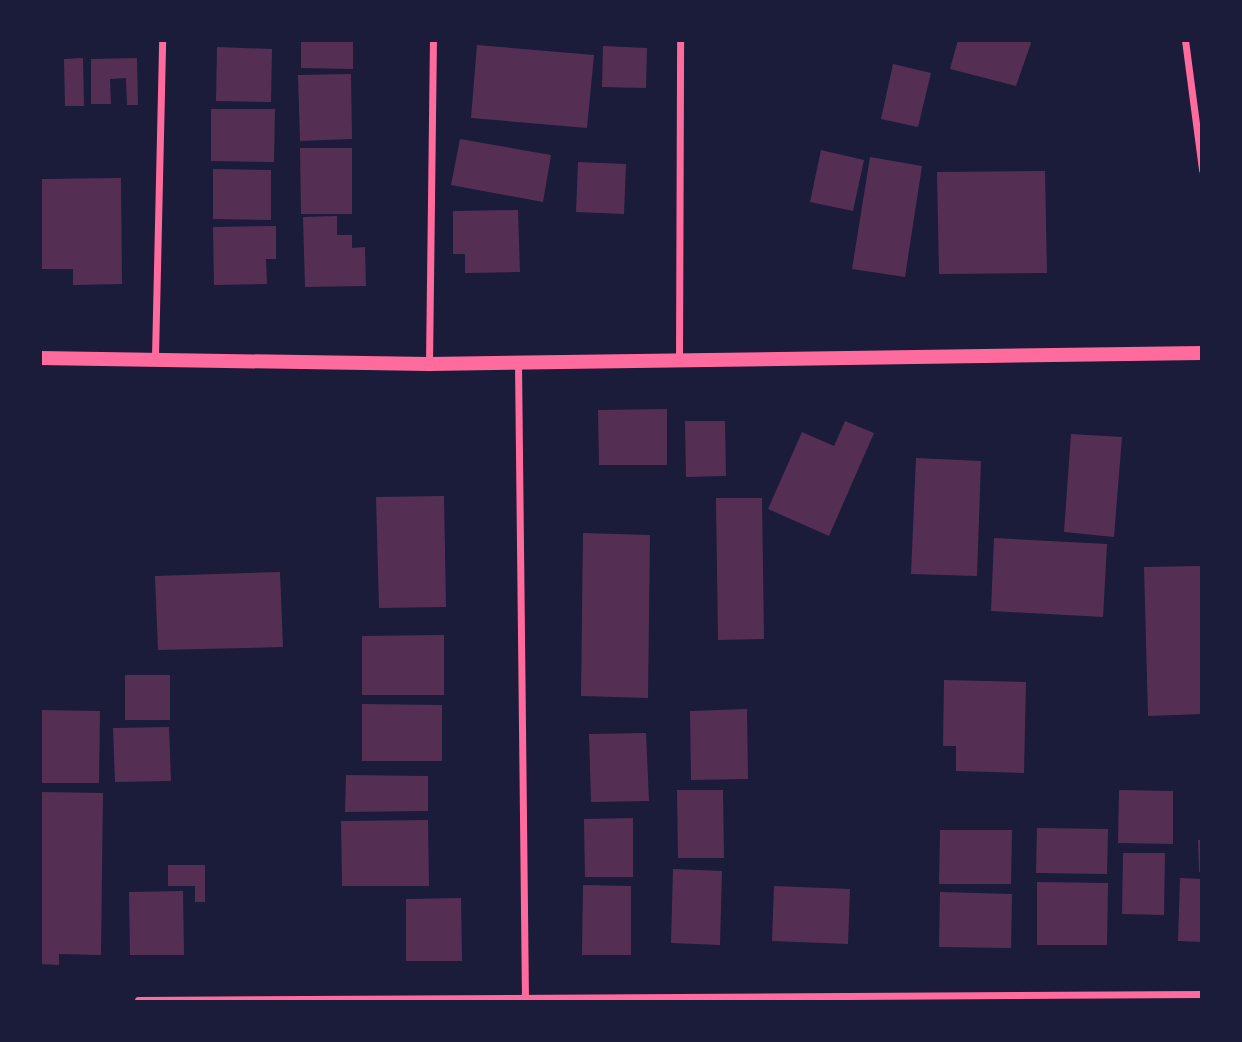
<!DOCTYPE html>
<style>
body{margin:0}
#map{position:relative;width:1242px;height:1042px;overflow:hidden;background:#1b1b3a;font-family:Lato,sans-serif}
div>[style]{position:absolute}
.building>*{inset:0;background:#542f53}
.minor>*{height:7px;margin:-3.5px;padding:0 3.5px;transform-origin:3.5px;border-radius:3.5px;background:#ff6b9d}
.secondary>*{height:14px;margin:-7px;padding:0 7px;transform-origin:7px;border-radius:7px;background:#ff6b9d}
span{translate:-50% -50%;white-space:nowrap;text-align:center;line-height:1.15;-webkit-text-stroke:5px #1b1b3a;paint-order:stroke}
.frame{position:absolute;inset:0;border:42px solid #1b1b3a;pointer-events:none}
</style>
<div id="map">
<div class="building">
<div style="clip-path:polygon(301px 40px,353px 40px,353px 69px,301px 68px)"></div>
<div style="clip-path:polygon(958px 40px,1032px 40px,1016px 86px,950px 69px)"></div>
<div style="clip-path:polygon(477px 45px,594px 55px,587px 128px,471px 118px)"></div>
<div style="clip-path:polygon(603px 46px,647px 48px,646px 88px,602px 87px)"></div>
<div style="clip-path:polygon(217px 47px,272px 49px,271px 102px,216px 101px)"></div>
<div style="clip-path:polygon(83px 58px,84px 106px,65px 106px,64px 59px)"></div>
<div style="clip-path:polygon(137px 58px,138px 105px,127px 105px,126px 78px,110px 79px,111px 104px,91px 104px,91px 59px)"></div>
<div style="clip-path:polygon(893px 64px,931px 73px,918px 127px,881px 119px)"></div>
<div style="clip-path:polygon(351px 74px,352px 139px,300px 141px,298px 75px)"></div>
<div style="clip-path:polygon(211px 109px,275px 109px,274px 162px,211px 161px)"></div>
<div style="clip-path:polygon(460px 139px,551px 155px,543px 202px,451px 185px)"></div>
<div style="clip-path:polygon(300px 148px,352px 148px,352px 214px,301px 214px)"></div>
<div style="clip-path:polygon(821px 150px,864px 160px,853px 211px,810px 202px)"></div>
<div style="clip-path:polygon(870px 157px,922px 166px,905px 277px,852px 269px)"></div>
<div style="clip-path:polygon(578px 162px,626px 164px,624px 214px,576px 212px)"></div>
<div style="clip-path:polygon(213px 169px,271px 170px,271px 220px,213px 219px)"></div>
<div style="clip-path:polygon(1045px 171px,1047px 273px,939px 274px,937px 172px)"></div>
<div style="clip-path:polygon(121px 178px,122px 284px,73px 285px,73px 269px,40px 269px,40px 179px)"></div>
<div style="clip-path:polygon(518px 210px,520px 272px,465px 273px,465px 254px,453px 254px,453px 211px)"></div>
<div style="clip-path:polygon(337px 216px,337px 235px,352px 235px,352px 248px,365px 247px,366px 286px,305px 287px,303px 217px)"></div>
<div style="clip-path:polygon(276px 226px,276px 259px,266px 259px,267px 284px,214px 285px,213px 227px)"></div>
<div style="clip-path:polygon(667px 409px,667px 465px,599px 465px,598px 410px)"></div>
<div style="clip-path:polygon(685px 421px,725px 421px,726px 476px,686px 477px)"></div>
<div style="clip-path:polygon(845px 421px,874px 433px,829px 536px,768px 509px,802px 432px,834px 446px)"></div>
<div style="clip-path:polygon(1071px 434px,1122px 437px,1114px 537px,1064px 532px)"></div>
<div style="clip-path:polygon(916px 458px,981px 461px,977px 576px,911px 574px)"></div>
<div style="clip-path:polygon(444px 496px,446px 607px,379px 608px,376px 497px)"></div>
<div style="clip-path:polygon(716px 498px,762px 498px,764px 639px,718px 640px)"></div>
<div style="clip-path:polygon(583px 533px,650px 535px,648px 698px,581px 696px)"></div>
<div style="clip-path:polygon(994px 538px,1107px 544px,1103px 617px,991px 611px)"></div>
<div style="clip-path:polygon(1202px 566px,1202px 714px,1148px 716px,1144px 567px)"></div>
<div style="clip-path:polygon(280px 572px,283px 647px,158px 650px,155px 576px)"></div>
<div style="clip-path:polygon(444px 635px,444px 695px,362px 695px,362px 636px)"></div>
<div style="clip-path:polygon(125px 675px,170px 675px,170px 720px,125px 720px)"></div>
<div style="clip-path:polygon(944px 680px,1026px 682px,1024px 773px,956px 771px,956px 746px,943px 746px)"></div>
<div style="clip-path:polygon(362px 704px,442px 705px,442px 761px,362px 761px)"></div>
<div style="clip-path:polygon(747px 709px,748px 779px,691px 780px,690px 711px)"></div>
<div style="clip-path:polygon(40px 710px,100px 711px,99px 783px,40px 783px)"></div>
<div style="clip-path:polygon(169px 727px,171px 781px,115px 782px,113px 728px)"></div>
<div style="clip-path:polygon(646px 733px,649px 801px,591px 802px,589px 734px)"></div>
<div style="clip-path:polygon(346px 775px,428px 776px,428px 811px,345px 812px)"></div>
<div style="clip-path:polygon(677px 790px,723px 790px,724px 858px,678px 858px)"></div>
<div style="clip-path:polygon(1119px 790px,1173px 791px,1173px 844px,1118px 843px)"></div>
<div style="clip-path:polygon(40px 792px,103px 793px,101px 955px,59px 954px,59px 965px,40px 964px)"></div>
<div style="clip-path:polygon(633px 818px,633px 877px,585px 877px,584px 819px)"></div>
<div style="clip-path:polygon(428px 820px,429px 886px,342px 886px,341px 821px)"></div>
<div style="clip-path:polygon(1037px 828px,1108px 829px,1107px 874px,1036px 873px)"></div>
<div style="clip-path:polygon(940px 830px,1012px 830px,1011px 884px,939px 884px)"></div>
<div style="clip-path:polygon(1198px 840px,1202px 840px,1202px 872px,1199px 872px)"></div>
<div style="clip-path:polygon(1123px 853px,1165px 853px,1164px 915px,1122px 914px)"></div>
<div style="clip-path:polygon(168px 865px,205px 865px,205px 902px,195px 902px,195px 886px,168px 886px)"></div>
<div style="clip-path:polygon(673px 869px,722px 871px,720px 945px,671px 943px)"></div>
<div style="clip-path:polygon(1180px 878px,1202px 879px,1202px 942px,1178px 941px)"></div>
<div style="clip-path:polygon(1037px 882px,1108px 883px,1107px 945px,1037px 945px)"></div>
<div style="clip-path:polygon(583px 885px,631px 886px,631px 955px,582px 955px)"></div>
<div style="clip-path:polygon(774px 886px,850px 889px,848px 944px,772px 941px)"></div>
<div style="clip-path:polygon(183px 891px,184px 955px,130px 955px,129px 892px)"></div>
<div style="clip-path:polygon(940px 892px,1012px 894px,1011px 948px,939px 947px)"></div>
<div style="clip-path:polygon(461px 898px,462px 961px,406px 961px,406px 899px)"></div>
</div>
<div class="minor">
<div style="left:1185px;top:40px;width:131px;rotate:82.5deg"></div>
<div style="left:155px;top:356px;width:316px;rotate:-88.7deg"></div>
<div style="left:679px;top:360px;width:320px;rotate:-89.8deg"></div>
<div style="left:518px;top:363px;width:638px;rotate:89.37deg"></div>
<div style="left:429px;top:364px;width:324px;rotate:-89.3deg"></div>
<div style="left:138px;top:1000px;width:1064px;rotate:-0.32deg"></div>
</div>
<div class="secondary">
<div style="left:40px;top:358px;width:389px;rotate:0.9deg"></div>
<div style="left:429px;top:364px;width:773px;rotate:-0.82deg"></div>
</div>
<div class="frame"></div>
</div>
